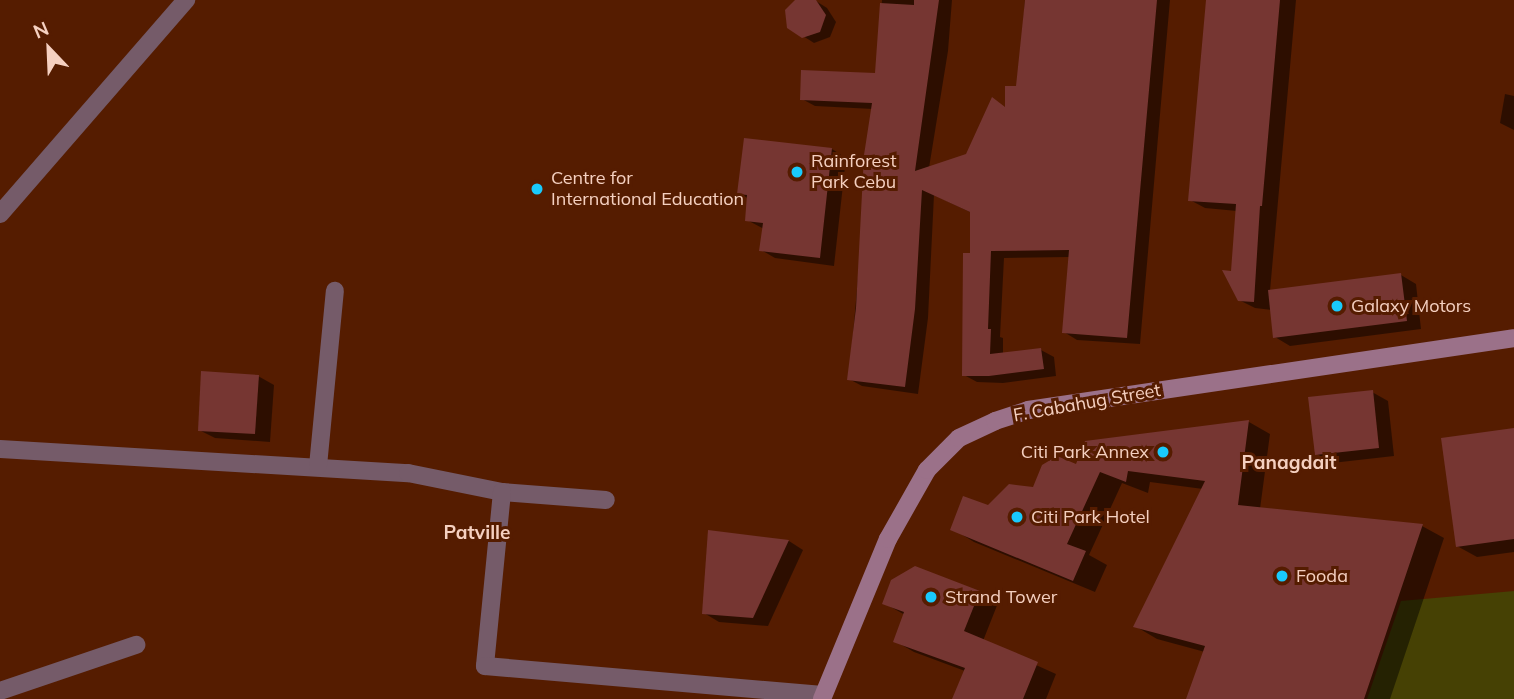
<!DOCTYPE html>
<style>
body{margin:0}
#map{position:relative;width:1514px;height:699px;overflow:hidden;background:#551c00;font-family:Mulish,sans-serif}
div>[style]{position:absolute}
.green>*{inset:0;background:#464104}
.shadow>*{inset:0;background:#0007}
.building>*{inset:0;background:#763632}
.minor>*{height:18px;margin:-9px;padding:0 9px;transform-origin:9px;border-radius:9px;background:#755b69}
.secondary>*{height:18px;margin:-9px;padding:0 9px;transform-origin:9px;border-radius:9px;background:#9b7189}
.dots>*{width:19px;height:19px;translate:-50% -50%;box-sizing:border-box;border:4px solid #551c00;border-radius:50%}
span{translate:-50% -50%;white-space:nowrap;text-align:center;line-height:1.15;-webkit-text-stroke:6px #551c00;paint-order:stroke}
.poi-label{font-size:18px;color:#f5d0c0}
.left{translate:0 -50%;text-align:left}
.right{translate:-100% -50%;text-align:right}
.street-label{font-size:18px;color:#f5d0c0}
.neighbourhood-label{font-size:19px;color:#f5d0c0;font-weight:700}
.north{position:absolute;left:14px;top:14px;width:70px;height:70px;-webkit-text-stroke:5px #551c00;paint-order:stroke;rotate:337deg;font-size:19px;font-weight:700;line-height:28px;text-align:center;color:#f5d0c0}
.north::after{content:'';display:block;margin:auto;width:24px;height:32px;background:#f5d0c0;clip-path:polygon(50% 0,100% 100%,50% 72%,0 100%)}
</style>
<div id="map">
<div class="green">
<div style="clip-path:polygon(1514px 591px,1514px 699px,1367px 699px,1401px 601px)"></div>
</div>
<div class="shadow">
<div style="clip-path:polygon(798px 0,816px 1px,827px 8px,836px 22px,830px 37px,814px 43px,803px 36px)"></div>
<div style="clip-path:polygon(882px 0,952px 0,948px 51px,929px 168px,967px 155px,1006px 108px,1018px 88px,1025px 0,1170px 0,1140px 344px,1077px 340px,1064px 332px,1070px 257px,1004px 258px,1000px 337px,1003px 338px,1003px 354px,1041px 350px,1054px 357px,1056px 376px,1003px 383px,977px 382px,964px 375px,972px 213px,934px 195px,928px 318px,918px 394px,862px 386px,849px 379px,873px 109px,815px 106px,802px 99px,876px 74px)"></div>
<div style="clip-path:polygon(1208px 0,1296px 0,1270px 291px,1401px 275px,1416px 284px,1421px 329px,1290px 346px,1275px 337px,1272px 310px,1255px 308px,1239px 300px,1233px 273px,1237px 211px,1205px 208px,1190px 200px)"></div>
<div style="clip-path:polygon(1505px 94px,1514px 96px,1514px 130px,1500px 123px)"></div>
<div style="clip-path:polygon(832px 149px,846px 158px,834px 266px,775px 258px,761px 250px,764px 229px,747px 220px,749px 199px,739px 193px)"></div>
<div style="clip-path:polygon(258px 376px,274px 385px,270px 442px,215px 438px,199px 430px)"></div>
<div style="clip-path:polygon(1372px 392px,1388px 401px,1394px 456px,1332px 463px,1317px 454px)"></div>
<div style="clip-path:polygon(1249px 422px,1270px 434px,1260px 509px,1422px 526px,1444px 538px,1390px 699px,1188px 699px,1205px 652px,1157px 639px,1135px 626px,1203px 489px,1150px 482px,1148px 493px,1122px 483px,1089px 555px,1107px 565px,1095px 592px,974px 542px,953px 529px,988px 507px,1034px 489px,1077px 466px,1086px 442px)"></div>
<div style="clip-path:polygon(1514px 430px,1514px 552px,1477px 557px,1457px 546px)"></div>
<div style="clip-path:polygon(710px 532px,789px 541px,803px 550px,768px 626px,719px 622px,704px 613px)"></div>
<div style="clip-path:polygon(979px 592px,998px 603px,983px 641px,1056px 674px,1046px 699px,954px 699px,965px 671px,914px 652px,895px 641px,905px 615px,884px 603px)"></div>
</div>
<div class="building">
<div style="clip-path:polygon(795px 0,816px 0,826px 15px,820px 32px,802px 38px,787px 28px,785px 10px)"></div>
<div style="clip-path:polygon(914px 0,939px 0,915px 171px,966px 154px,992px 97px,1005px 107px,1005px 86px,1016px 86px,1025px 0,1157px 0,1127px 338px,1062px 333px,1069px 250px,991px 251px,988px 329px,991px 329px,990px 354px,1041px 348px,1044px 369px,989px 376px,962px 376px,963px 253px,970px 253px,970px 212px,922px 190px,915px 309px,905px 387px,847px 380px,856px 308px,864px 155px,872px 103px,800px 100px,801px 70px,875px 73px,880px 3px,914px 5px)"></div>
<div style="clip-path:polygon(1206px 0,1280px 0,1262px 206px,1260px 206px,1254px 302px,1238px 301px,1222px 270px,1231px 271px,1236px 204px,1188px 201px)"></div>
<div style="clip-path:polygon(744px 138px,832px 148px,820px 258px,759px 251px,763px 223px,745px 221px,747px 195px,737px 194px)"></div>
<div style="clip-path:polygon(1401px 273px,1407px 321px,1273px 338px,1268px 290px)"></div>
<div style="clip-path:polygon(201px 371px,259px 375px,255px 434px,198px 431px)"></div>
<div style="clip-path:polygon(1373px 390px,1379px 448px,1315px 455px,1308px 397px)"></div>
<div style="clip-path:polygon(1249px 420px,1238px 505px,1423px 524px,1364px 699px,1186px 699px,1205px 646px,1133px 627px,1205px 481px,1128px 471px,1126px 482px,1100px 472px,1067px 544px,1086px 551px,1073px 581px,950px 530px,963px 496px,988px 505px,1009px 484px,1033px 487px,1042px 465px,1057px 456px,1076px 464px,1085px 441px)"></div>
<div style="clip-path:polygon(1514px 428px,1514px 539px,1456px 547px,1441px 438px)"></div>
<div style="clip-path:polygon(708px 530px,789px 540px,753px 618px,702px 614px)"></div>
<div style="clip-path:polygon(915px 566px,980px 591px,964px 631px,1038px 662px,1023px 699px,952px 699px,965px 668px,893px 642px,904px 612px,882px 604px,891px 580px)"></div>
</div>
<div class="minor">
<div style="left:0;top:214px;width:284px;rotate:-49deg"></div>
<div style="left:0;top:449px;width:409px;rotate:3.4deg"></div>
<div style="left:408px;top:473px;width:96px;rotate:11.4deg"></div>
<div style="left:502px;top:492px;width:104px;rotate:4.4deg"></div>
<div style="left:318px;top:466px;width:176px;rotate:-84.5deg"></div>
<div style="left:502px;top:492px;width:175px;rotate:95.6deg"></div>
<div style="left:485px;top:666px;width:339px;rotate:4.9deg"></div>
<div style="left:0;top:691px;width:144px;rotate:-18.7deg"></div>
</div>
<div class="secondary">
<div style="left:822px;top:699px;width:173px;rotate:-67.6deg"></div>
<div style="left:888px;top:539px;width:79px;rotate:-60.5deg"></div>
<div style="left:927px;top:470px;width:45px;rotate:-45deg"></div>
<div style="left:959px;top:438px;width:40px;rotate:-25deg"></div>
<div style="left:995px;top:421px;width:35px;rotate:-18deg"></div>
<div style="left:1028px;top:410px;width:491px;rotate:-8.4deg"></div>
</div>
<div class="dots">
<div style="left:797px;top:172px;background:#19cafc"></div>
<div style="left:537px;top:189px;background:#19cafc"></div>
<div style="left:1337px;top:306px;background:#19cafc"></div>
<div style="left:1163px;top:452px;background:#19cafc"></div>
<div style="left:1017px;top:517px;background:#19cafc"></div>
<div style="left:1282px;top:576px;background:#19cafc"></div>
<div style="left:931px;top:597px;background:#19cafc"></div>
</div>
<div class="poi-label">
<span class="left" style="left:811px;top:172px">Rainforest<br>Park Cebu</span>
<span class="left" style="left:551px;top:189px">Centre for<br>International Education</span>
<span class="left" style="left:1351px;top:306px">Galaxy Motors</span>
<span class="right" style="left:1149px;top:452px">Citi Park Annex</span>
<span class="left" style="left:1031px;top:517px">Citi Park Hotel</span>
<span class="left" style="left:1296px;top:576px">Fooda</span>
<span class="left" style="left:945px;top:597px">Strand Tower</span>
</div>
<div class="street-label">
<span style="left:1087px;top:403px;rotate:-10deg">F. Cabahug Street</span>
</div>
<div class="neighbourhood-label">
<span style="left:1289px;top:463px">Panagdait</span>
<span style="left:477px;top:533px">Patville</span>
</div>
<div class="north">N</div>
</div>
